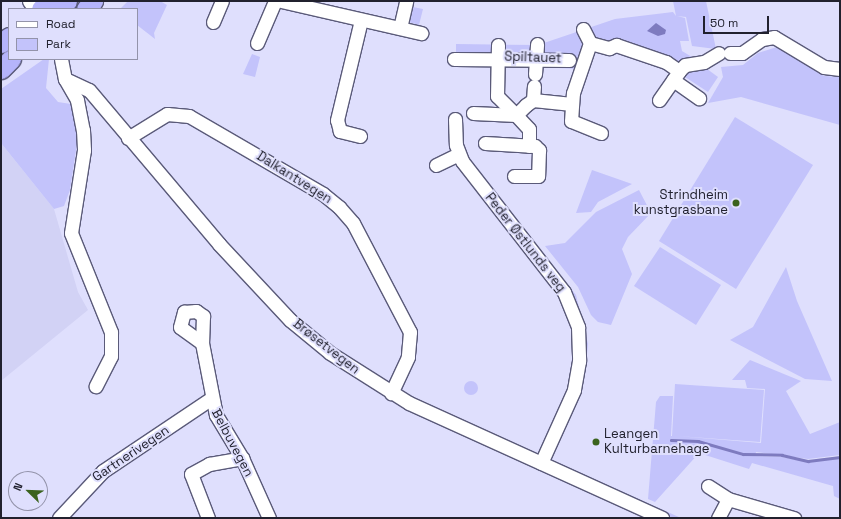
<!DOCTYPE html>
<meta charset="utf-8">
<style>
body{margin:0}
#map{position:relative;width:841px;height:519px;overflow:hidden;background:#dfdffd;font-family:"Space Grotesk",sans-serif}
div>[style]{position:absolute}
.built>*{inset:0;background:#d2d2f5}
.green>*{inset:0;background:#c3c3fb}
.round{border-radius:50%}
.water>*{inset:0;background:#7e7bbf}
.stream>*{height:2.5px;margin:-1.25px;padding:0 1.25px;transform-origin:1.25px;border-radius:1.25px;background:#7e7bbf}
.roads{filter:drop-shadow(1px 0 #5a5a79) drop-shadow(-1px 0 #5a5a79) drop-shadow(0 1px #5a5a79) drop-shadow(0 -1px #5a5a79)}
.minor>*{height:13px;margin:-6.5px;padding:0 6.5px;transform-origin:6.5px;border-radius:6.5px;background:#fff}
.highway>*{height:19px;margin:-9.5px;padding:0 9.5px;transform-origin:9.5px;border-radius:9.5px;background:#b5b4fb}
.dots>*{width:11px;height:11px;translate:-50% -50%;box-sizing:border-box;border:2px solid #dfdffd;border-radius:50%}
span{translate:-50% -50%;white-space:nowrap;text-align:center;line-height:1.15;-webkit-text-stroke:4px #dfdffd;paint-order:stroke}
.street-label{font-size:13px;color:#21212e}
.poi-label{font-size:13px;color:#21212e}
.right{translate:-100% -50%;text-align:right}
.left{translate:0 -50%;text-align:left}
.frame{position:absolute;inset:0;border:2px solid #21212e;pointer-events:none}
.legend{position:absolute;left:8px;top:8px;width:130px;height:52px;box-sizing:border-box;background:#dfdffd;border:1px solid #9393aa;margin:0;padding:5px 7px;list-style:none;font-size:12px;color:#21212e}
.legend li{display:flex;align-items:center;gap:8px;height:20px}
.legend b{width:20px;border:1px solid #9393aa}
.north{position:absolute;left:8px;top:471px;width:40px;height:40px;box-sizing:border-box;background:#dfdffd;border:1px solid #9393aa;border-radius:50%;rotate:293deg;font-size:11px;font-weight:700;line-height:16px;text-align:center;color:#21212e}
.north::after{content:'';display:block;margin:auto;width:14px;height:18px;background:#3b631e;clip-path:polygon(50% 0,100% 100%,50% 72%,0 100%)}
.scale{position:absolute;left:703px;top:16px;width:66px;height:18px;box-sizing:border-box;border:2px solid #21212e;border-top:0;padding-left:5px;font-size:12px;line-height:14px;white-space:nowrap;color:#21212e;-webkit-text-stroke:3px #dfdffd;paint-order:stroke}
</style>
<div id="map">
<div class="built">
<div style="clip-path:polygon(1px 143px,54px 209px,78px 292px,88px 310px,1px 381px)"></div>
</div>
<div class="green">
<div style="clip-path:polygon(128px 1px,160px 1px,167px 5px,154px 33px,155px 39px,137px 25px,137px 9px,121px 8px)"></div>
<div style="clip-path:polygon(673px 1px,706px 1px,716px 49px,692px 46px,686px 17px,677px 16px,685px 18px,689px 41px,680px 41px,682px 51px,692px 57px,678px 68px,592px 40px,577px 69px,539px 67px,540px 61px,456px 62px,456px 44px,538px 45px,615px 19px,673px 12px,676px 16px)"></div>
<div style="clip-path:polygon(413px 7px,423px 9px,419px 25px,405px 21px,407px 11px,412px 12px)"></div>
<div style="clip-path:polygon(777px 47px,824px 76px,840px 77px,840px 125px,741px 97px,708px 103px,723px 77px,721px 67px,743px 65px,758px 53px)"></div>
<div style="clip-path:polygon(252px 54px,260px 57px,255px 77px,243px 74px)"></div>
<div style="clip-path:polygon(44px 59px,49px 59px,46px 88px,58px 102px,71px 104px,78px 137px,70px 190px,64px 206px,54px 209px,1px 143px,1px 89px)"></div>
<div style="clip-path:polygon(703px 66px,718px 77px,708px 92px,685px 77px,690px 70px)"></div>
<div style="clip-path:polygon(735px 117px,813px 165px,736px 289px,659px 241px)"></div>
<div style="clip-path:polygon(592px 170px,632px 184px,598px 202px,591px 212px,576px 213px)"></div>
<div style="clip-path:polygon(639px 190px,651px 213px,628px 237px,622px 249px,632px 274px,611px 325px,598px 322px,591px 315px,578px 287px,545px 246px,565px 243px,596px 212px)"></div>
<div style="clip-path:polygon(498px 197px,576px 295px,588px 344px,585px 375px,582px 374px,583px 333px)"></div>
<div style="clip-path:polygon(660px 247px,721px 285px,696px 325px,634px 286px)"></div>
<div style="clip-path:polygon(786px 267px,797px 301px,832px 381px,805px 379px,730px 340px,753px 327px)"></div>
<div style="clip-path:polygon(750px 360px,801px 381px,786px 391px,810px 434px,840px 422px,840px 455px,808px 459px,756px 452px,755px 456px,782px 457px,808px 462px,840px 458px,840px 499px,834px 496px,833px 486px,752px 463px,749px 469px,699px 453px,655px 502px,648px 499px,656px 402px,660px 396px,673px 396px,671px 436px,672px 436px,675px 384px,764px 390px,760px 442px,677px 436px,761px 443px,765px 389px,747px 388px,745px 380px,732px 380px)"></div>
<div class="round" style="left:464px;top:381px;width:14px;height:14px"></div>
<div style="clip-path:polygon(552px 460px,681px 518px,673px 518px,556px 466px)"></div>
</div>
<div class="water">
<div style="clip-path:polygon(656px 23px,666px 30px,665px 34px,658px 36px,647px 31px)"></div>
</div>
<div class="stream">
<div style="left:671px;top:440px;width:27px;rotate:2deg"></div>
<div style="left:698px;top:441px;width:47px;rotate:16.1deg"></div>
<div style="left:743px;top:454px;width:39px;rotate:1deg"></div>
<div style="left:782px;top:455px;width:27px;rotate:13deg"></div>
<div style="left:808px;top:461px;width:32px;rotate:-7deg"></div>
</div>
<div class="roads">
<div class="minor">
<div style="left:29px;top:1px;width:10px;rotate:53deg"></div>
<div style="left:281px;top:1px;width:144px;rotate:12.9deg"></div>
<div style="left:213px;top:22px;width:23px;rotate:-67deg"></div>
<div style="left:400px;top:28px;width:28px;rotate:-77deg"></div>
<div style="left:583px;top:29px;width:16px;rotate:63deg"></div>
<div style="left:257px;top:43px;width:46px;rotate:-66.8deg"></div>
<div style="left:498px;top:45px;width:51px;rotate:91.1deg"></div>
<div style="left:497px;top:96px;width:27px;rotate:45deg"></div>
<div style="left:730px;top:53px;width:12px"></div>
<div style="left:742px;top:53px;width:24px;rotate:-35deg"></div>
<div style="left:762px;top:39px;width:12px;rotate:-9deg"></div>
<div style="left:774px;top:37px;width:58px;rotate:31deg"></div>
<div style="left:824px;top:67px;width:16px;rotate:7deg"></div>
<div style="left:61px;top:59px;width:20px;rotate:79deg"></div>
<div style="left:65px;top:79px;width:24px;rotate:60deg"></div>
<div style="left:77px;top:100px;width:31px;rotate:79deg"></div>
<div style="left:83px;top:130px;width:20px;rotate:87deg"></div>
<div style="left:84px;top:150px;width:84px;rotate:98.9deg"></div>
<div style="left:71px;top:233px;width:107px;rotate:68deg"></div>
<div style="left:111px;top:332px;width:24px;rotate:90deg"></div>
<div style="left:111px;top:356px;width:34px;rotate:117deg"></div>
<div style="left:454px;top:59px;width:115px;rotate:0.5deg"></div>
<div style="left:535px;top:74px;width:30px;rotate:-86deg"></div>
<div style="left:65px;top:79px;width:26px;rotate:25deg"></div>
<div style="left:89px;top:90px;width:202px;rotate:49.8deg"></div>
<div style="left:219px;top:244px;width:104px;rotate:46.9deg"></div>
<div style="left:290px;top:320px;width:52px;rotate:39.5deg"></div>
<div style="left:330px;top:353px;width:93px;rotate:32.3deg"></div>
<div style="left:409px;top:403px;width:278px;rotate:24.4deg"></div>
<div style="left:673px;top:80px;width:32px;rotate:35deg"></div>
<div style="left:533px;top:100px;width:14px;rotate:-86deg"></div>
<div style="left:659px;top:100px;width:35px;rotate:-55deg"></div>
<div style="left:473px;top:113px;width:43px;rotate:2.7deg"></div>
<div style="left:455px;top:119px;width:26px;rotate:88deg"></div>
<div style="left:456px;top:145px;width:17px;rotate:69deg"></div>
<div style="left:462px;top:161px;width:166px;rotate:52.1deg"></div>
<div style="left:564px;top:292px;width:38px;rotate:68deg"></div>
<div style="left:578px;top:327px;width:34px;rotate:88deg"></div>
<div style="left:579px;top:361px;width:29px;rotate:100deg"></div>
<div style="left:574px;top:390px;width:80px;rotate:114.3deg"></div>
<div style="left:601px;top:133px;width:32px;rotate:-158deg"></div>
<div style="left:571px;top:121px;width:28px;rotate:-86deg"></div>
<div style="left:573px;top:93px;width:53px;rotate:-71.2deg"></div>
<div style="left:590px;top:43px;width:20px;rotate:15deg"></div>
<div style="left:609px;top:48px;width:8px;rotate:-23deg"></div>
<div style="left:616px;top:45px;width:53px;rotate:18.8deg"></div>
<div style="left:666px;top:62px;width:16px;rotate:35deg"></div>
<div style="left:679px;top:71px;width:8px;rotate:-45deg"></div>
<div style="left:685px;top:65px;width:19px;rotate:-9deg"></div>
<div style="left:704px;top:62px;width:17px;rotate:-31deg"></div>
<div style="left:360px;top:136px;width:21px;rotate:-166deg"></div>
<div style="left:340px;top:131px;width:11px;rotate:-105deg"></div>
<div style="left:337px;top:120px;width:103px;rotate:-76.5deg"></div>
<div style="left:128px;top:138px;width:46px;rotate:-31.6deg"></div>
<div style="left:167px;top:114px;width:22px;rotate:5deg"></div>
<div style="left:189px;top:116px;width:155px;rotate:30.2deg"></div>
<div style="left:323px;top:194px;width:21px;rotate:39deg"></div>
<div style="left:339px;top:207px;width:21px;rotate:49deg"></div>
<div style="left:353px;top:223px;width:123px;rotate:62.4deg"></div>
<div style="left:410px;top:332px;width:25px;rotate:95deg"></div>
<div style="left:408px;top:357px;width:40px;rotate:115deg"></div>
<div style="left:485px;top:143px;width:50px;rotate:3.4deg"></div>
<div style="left:535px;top:146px;width:6px;rotate:45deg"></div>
<div style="left:539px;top:150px;width:26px;rotate:92deg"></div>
<div style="left:538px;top:176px;width:24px;rotate:180deg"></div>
<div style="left:529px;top:146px;width:17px;rotate:-90deg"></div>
<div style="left:529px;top:129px;width:19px;rotate:-133deg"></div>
<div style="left:516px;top:115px;width:14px;rotate:-45deg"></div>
<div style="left:526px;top:105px;width:9px;rotate:-36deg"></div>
<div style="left:533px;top:100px;width:39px;rotate:6deg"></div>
<div style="left:436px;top:165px;width:25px;rotate:-26deg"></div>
<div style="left:202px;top:343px;width:27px;rotate:-144deg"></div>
<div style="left:180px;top:327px;width:16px;rotate:-75deg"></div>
<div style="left:184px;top:312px;width:12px;rotate:-5deg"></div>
<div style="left:196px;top:311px;width:9px;rotate:36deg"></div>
<div style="left:203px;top:316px;width:27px;rotate:92deg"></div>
<div style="left:202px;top:343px;width:73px;rotate:79deg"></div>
<div style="left:216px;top:415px;width:50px;rotate:58.8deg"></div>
<div style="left:242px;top:458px;width:66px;rotate:65.8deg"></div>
<div style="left:708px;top:486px;width:24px;rotate:33deg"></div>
<div style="left:59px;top:518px;width:64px;rotate:-46.9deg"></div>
<div style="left:103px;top:471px;width:129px;rotate:-33.9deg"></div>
<div style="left:208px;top:518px;width:47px;rotate:-111.1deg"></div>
<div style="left:191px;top:474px;width:21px;rotate:-29deg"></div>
<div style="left:209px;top:464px;width:34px;rotate:-10deg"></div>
<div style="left:718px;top:518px;width:21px;rotate:-62deg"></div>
<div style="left:728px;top:499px;width:69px;rotate:16.1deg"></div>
</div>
<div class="highway">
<div style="left:41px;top:9px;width:12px;rotate:-42deg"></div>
<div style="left:58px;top:9px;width:12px;rotate:-42deg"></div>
<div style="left:86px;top:9px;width:11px;rotate:-49deg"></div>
<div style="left:1px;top:43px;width:10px;rotate:-37deg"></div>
<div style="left:1px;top:69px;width:14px;rotate:-45deg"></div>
</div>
</div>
<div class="dots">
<div style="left:736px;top:203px;background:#3b631e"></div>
<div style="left:596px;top:442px;background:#3b631e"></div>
</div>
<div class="street-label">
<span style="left:533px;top:58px;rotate:2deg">Spiltauet</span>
<span style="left:294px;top:178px;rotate:32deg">Dalkantvegen</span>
<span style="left:525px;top:243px;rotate:52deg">Peder Østlunds veg</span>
<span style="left:326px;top:347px;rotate:38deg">Brøsetvegen</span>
<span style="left:232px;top:443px;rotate:62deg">Belbuvegen</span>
<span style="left:131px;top:454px;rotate:-34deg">Gartnerivegen</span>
</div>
<div class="poi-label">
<span class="right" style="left:728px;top:203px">Strindheim<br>kunstgrasbane</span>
<span class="left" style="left:604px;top:442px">Leangen<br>Kulturbarnehage</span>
</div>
<div class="frame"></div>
<ul class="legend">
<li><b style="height:5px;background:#fff"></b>Road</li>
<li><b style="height:11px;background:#c3c3fb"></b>Park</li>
</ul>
<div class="north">N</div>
<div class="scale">50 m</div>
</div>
